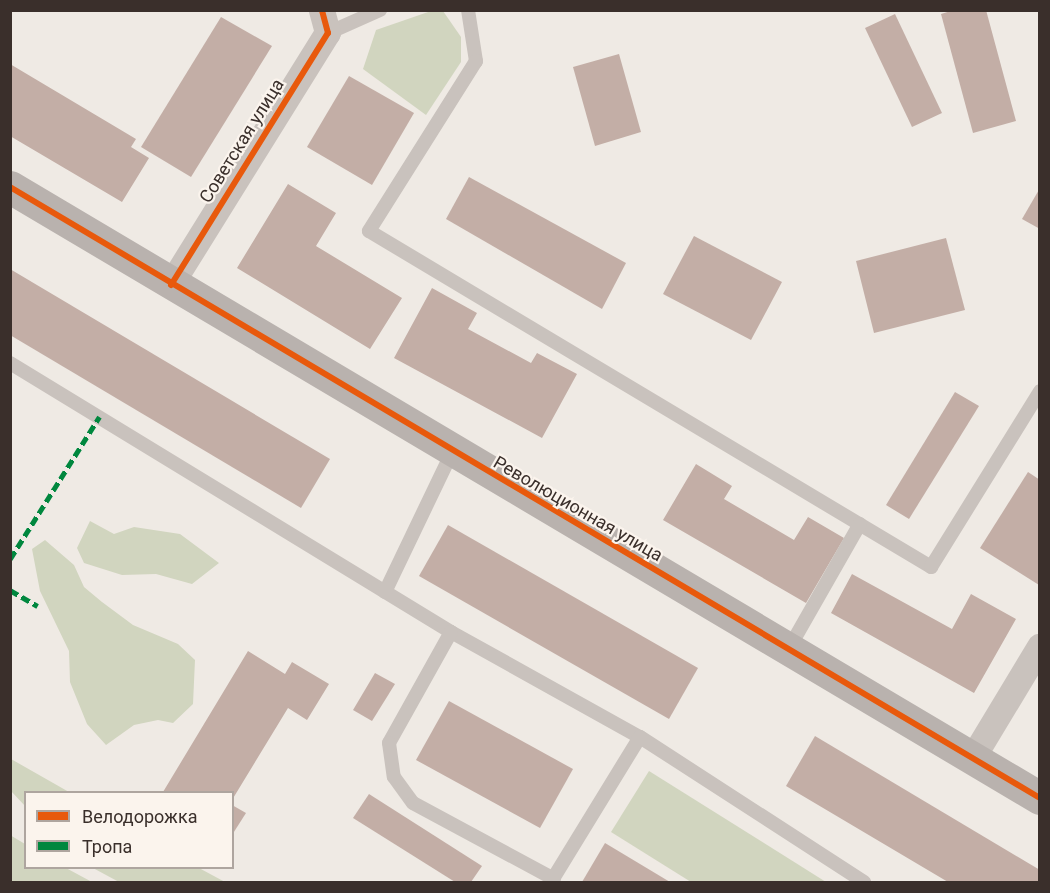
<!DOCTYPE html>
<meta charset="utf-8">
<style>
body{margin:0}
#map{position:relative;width:1050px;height:893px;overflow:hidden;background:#efeae4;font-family:Roboto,sans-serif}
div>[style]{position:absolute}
.green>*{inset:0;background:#d1d5bf}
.building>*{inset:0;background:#c3aea6}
.lane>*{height:14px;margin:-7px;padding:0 7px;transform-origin:7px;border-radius:7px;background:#c9c2bd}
.street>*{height:26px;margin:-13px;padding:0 13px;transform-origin:13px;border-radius:13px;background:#c9c2bd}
.secondary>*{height:33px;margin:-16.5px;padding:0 16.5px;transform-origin:16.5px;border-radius:16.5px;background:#b9b2ae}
.quiet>*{height:4.5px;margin-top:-2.25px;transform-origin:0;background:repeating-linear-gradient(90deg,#00873e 0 9px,transparent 0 13.5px)}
.cycleway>*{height:6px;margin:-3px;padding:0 3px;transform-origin:3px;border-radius:3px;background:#e8590c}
span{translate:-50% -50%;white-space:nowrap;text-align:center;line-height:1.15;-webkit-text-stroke:4.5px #fbf4ed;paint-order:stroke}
.street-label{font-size:18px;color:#3a2f2b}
.frame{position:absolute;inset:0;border:12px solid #3a2f2b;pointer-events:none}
.legend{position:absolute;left:24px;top:791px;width:210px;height:78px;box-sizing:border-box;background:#fbf4ed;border:2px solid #aea59f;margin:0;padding:8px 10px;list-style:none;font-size:18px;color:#3a2f2b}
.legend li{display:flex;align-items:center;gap:12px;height:30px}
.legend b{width:30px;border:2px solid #aea59f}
</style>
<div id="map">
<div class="green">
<div style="clip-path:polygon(431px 11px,443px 11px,461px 37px,461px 62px,426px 115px,363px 69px,376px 30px)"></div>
<div style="clip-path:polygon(90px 521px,114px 534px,134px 527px,180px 534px,219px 563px,192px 584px,156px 574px,122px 575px,84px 563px,77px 548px)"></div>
<div style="clip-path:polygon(45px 540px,74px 565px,84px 587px,102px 602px,133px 625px,178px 644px,195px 660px,193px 704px,173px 723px,158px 720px,134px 725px,106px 745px,87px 724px,70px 682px,69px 651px,40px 591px,32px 549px)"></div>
<div style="clip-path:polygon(10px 759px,11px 759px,69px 792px,26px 792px,25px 806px,11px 791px)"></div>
<div style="clip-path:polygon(649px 771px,826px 882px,691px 882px,611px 832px)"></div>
<div style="clip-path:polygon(10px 835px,25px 844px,26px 868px,66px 868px,92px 882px,11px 882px)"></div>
<div style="clip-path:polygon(93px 868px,199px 868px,225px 882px,119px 882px)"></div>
</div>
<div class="building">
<div style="clip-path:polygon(954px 10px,986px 10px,1016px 121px,973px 133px,941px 14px)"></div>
<div style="clip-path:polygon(895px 14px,942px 113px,912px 127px,865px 28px)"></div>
<div style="clip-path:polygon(221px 17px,272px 46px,191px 177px,141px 147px)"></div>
<div style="clip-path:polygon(619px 54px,641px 132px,595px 146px,573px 67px)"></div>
<div style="clip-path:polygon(10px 64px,136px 139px,131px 147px,149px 158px,122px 202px,10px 136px)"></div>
<div style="clip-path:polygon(349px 76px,414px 113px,372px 185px,307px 147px)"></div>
<div style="clip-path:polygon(469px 177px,626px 263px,602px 309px,446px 219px)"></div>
<div style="clip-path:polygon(288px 184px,336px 213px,316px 246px,402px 298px,370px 349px,237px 268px)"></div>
<div style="clip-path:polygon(1040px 188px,1040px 229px,1022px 219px)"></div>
<div style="clip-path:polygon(694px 236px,782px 282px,751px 340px,663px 294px)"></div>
<div style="clip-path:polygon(946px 238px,965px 310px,874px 333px,856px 261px)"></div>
<div style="clip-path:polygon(10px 269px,330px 459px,301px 508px,10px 335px)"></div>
<div style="clip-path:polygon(432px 288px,477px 313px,468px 329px,531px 363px,537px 353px,577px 374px,542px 438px,394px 358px)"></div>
<div style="clip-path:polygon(955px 392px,979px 406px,909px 519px,886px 505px)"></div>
<div style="clip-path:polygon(696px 464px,732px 486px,724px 499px,794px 540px,808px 517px,844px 538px,806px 603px,663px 520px)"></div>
<div style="clip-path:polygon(1028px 472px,1040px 480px,1039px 585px,980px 548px)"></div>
<div style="clip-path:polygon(448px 525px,698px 668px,669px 719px,419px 576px)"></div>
<div style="clip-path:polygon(852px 574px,952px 629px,971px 594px,1016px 619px,974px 693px,831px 613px)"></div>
<div style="clip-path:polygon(248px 651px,285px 674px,292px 662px,329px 684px,307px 720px,288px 708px,232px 800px,232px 792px,163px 792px)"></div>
<div style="clip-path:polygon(375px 673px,395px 684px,372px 721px,353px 710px)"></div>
<div style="clip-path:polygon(449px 701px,573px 769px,540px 828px,416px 760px)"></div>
<div style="clip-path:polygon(815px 736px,1040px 870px,1040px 882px,948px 882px,786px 786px)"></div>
<div style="clip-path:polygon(369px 794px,482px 866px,471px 882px,455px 882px,353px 818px)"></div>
<div style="clip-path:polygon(232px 805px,246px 813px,232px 835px)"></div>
<div style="clip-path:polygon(605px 843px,670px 882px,582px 882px)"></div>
</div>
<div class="lane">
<div style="left:468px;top:10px;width:52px;rotate:81.1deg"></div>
<div style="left:476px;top:61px;width:201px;rotate:122.2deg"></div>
<div style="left:369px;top:231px;width:655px;rotate:30.87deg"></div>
<div style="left:931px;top:567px;width:207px;rotate:-58.2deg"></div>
<div style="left:328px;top:33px;width:57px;rotate:-23.9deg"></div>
<div style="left:10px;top:363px;width:517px;rotate:31.38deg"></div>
<div style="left:451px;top:632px;width:216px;rotate:29.1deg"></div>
<div style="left:640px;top:737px;width:267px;rotate:32.9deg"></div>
<div style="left:385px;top:592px;width:155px;rotate:-64.4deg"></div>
<div style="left:451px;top:632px;width:127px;rotate:119.2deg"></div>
<div style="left:389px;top:743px;width:34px;rotate:82deg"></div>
<div style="left:394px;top:777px;width:32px;rotate:54deg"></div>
<div style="left:413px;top:803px;width:160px;rotate:28.3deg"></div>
<div style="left:788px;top:650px;width:145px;rotate:-60.3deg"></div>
<div style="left:551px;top:882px;width:170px;rotate:-58.5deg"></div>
</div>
<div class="street">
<div style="left:171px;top:285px;width:297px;rotate:-58.1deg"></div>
<div style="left:328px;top:33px;width:24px;rotate:-105deg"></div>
<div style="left:973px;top:758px;width:130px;rotate:-58.9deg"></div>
</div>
<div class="secondary">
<div style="left:10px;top:187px;width:1198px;rotate:30.68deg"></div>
</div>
<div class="quiet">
<div style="left:10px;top:559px;width:168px;rotate:-57.9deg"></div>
<div style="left:10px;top:590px;width:32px;rotate:30deg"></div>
</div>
<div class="cycleway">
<div style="left:10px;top:187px;width:1198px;rotate:30.68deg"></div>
<div style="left:171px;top:285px;width:297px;rotate:-58.1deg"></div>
<div style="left:328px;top:33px;width:24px;rotate:-105deg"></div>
</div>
<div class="street-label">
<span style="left:242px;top:141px;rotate:-58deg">Советская улица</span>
<span style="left:578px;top:509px;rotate:30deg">Революционная улица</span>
</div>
<div class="frame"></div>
<ul class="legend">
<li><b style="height:8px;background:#e8590c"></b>Велодорожка</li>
<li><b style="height:8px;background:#00873e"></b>Тропа</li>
</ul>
</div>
